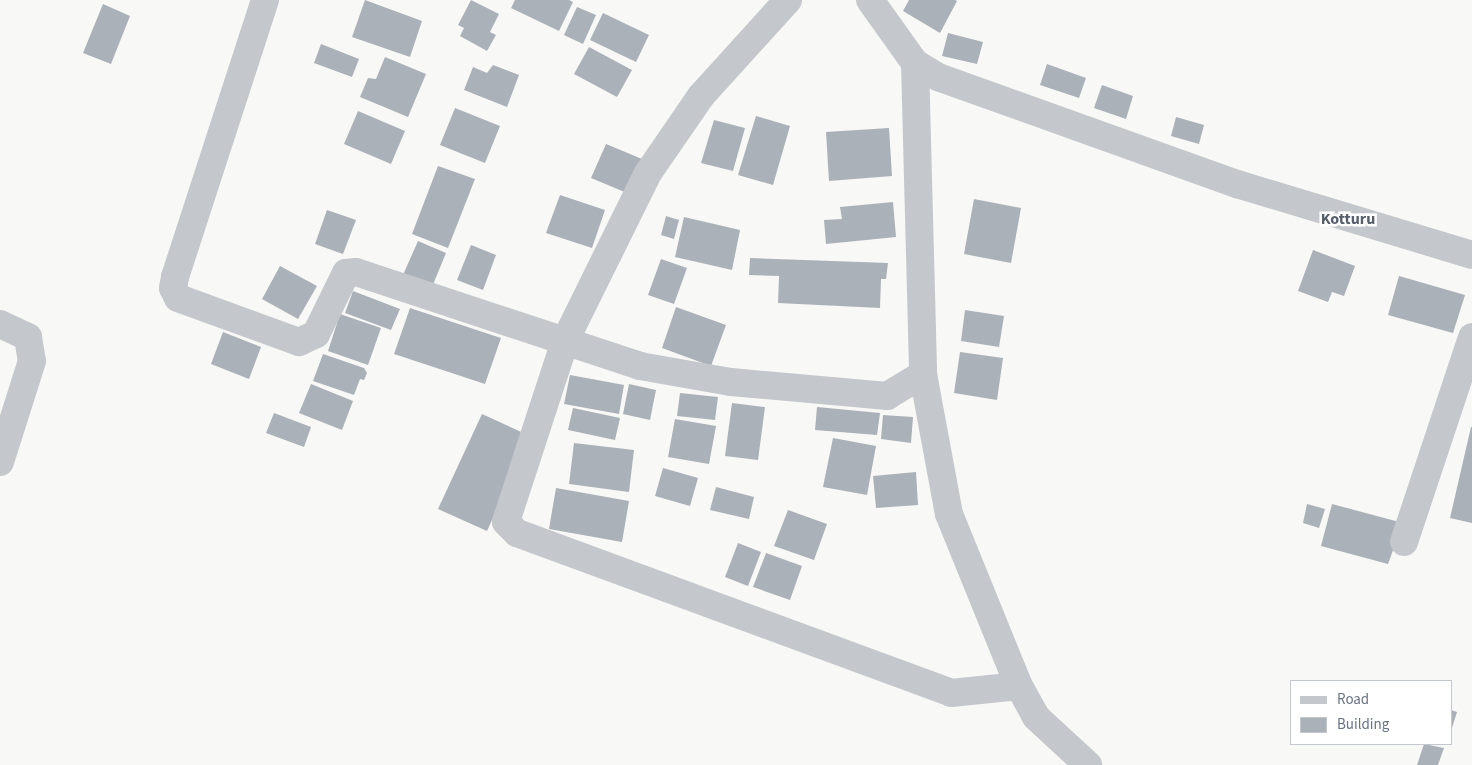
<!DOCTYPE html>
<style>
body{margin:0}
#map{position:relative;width:1472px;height:765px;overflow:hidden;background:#f8f8f6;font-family:"Source Sans 3",sans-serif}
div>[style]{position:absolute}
.building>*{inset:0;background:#abb1b8}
.street>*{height:28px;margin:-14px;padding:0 14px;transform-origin:14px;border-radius:14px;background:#c4c7cb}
span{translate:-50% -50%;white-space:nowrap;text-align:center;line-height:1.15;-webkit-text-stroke:5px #fff;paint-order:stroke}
.quarter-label{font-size:16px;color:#565f6a;font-weight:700}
.legend{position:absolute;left:1290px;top:680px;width:162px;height:65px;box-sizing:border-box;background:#fff;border:1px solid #c3c8ce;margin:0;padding:6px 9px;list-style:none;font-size:15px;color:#697585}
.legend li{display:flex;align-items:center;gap:10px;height:25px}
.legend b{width:25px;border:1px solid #c3c8ce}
</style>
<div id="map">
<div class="building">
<div style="clip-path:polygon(365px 0,422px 21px,410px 57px,352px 37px)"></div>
<div style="clip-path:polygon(471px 0,499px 14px,490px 32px,496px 35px,487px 51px,460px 36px,464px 28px,458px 25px)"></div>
<div style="clip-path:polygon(515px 0,569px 0,573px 2px,559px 31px,511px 8px)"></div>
<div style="clip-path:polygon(909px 0,955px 0,957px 1px,940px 33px,903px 11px)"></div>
<div style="clip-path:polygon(103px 4px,130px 16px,111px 64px,83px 53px)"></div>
<div style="clip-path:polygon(577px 7px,596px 15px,583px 44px,564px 35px)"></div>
<div style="clip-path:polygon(603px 13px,649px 35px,636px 62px,590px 40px)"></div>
<div style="clip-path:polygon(948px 33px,983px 42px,977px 64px,942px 56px)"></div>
<div style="clip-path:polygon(321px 44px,359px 59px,352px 77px,314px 63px)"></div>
<div style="clip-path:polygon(589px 47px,632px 70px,617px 97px,574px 74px)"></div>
<div style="clip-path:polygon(385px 57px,426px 74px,408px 117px,360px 97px,368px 78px,376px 79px)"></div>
<div style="clip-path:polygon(1047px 64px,1086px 78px,1079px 98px,1040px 85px)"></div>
<div style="clip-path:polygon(493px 65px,519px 75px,507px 107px,464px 90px,473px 67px,487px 73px)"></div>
<div style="clip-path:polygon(1102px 85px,1133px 96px,1126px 119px,1094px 108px)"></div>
<div style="clip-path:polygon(455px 108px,500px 126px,485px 163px,440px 145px)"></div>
<div style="clip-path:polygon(358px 111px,405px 131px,391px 164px,344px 144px)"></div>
<div style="clip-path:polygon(756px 116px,790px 126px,773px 185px,738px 175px)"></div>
<div style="clip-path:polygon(1176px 117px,1204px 125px,1199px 144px,1171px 136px)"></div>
<div style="clip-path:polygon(714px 120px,745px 128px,733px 171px,701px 163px)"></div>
<div style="clip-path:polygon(889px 128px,892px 176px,829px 181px,826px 132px)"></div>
<div style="clip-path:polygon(606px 144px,642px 159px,627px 193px,591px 178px)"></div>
<div style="clip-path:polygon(438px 166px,475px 179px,448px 248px,412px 234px)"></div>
<div style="clip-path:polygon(560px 195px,605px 210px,592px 248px,546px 233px)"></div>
<div style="clip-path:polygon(974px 199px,1021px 208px,1011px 263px,964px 254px)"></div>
<div style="clip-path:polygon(893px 202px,896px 237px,826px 244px,824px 220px,842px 219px,840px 207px)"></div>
<div style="clip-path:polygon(327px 210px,356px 220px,343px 254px,315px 244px)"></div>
<div style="clip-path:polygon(666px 216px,679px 220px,674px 239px,661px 235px)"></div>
<div style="clip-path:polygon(684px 217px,740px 230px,732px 270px,675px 257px)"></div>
<div style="clip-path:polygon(418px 241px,446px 253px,432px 287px,403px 275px)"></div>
<div style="clip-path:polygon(471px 245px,496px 255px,483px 290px,457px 280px)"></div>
<div style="clip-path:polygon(1313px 250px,1355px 266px,1344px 296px,1332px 292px,1328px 302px,1298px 291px)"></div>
<div style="clip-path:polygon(750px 258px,888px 263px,886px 279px,881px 279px,880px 308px,778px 303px,779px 276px,749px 275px)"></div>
<div style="clip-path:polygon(661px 259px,687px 268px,674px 304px,648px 295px)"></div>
<div style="clip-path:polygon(280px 266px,317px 286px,298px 319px,262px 299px)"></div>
<div style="clip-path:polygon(1399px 276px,1465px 295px,1453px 333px,1388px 315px)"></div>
<div style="clip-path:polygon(353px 291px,400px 309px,391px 330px,345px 313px)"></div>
<div style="clip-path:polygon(676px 307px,726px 325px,711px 366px,662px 348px)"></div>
<div style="clip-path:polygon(410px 308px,501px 338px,485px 384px,394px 354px)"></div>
<div style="clip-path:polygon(965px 310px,1004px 316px,999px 347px,961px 341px)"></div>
<div style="clip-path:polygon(340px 314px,381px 328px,368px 365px,328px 351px)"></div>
<div style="clip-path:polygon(223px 332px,261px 347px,249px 379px,211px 364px)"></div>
<div style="clip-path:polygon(960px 352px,1003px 358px,997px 400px,954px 393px)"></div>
<div style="clip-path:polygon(323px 354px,364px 368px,367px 373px,364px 380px,360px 379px,354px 395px,313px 381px)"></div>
<div style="clip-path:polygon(570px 375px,624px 385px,619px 414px,564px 404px)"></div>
<div style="clip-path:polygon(311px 384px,353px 401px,342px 430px,299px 413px)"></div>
<div style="clip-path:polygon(629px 384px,656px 390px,650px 420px,623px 414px)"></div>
<div style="clip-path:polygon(680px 393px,718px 397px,715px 420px,677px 416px)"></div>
<div style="clip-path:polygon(732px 403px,765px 407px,758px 460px,725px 456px)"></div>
<div style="clip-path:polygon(817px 407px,880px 413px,877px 435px,815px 430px)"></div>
<div style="clip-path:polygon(573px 408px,620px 418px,615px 440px,568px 430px)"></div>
<div style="clip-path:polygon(274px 413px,311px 427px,304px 447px,266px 433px)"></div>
<div style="clip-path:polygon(482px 414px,530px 436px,487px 531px,438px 509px)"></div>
<div style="clip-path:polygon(883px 415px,913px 417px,911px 443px,881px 439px)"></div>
<div style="clip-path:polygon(675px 419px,716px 426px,709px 464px,668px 457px)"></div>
<div style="clip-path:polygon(1471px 427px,1472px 427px,1472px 523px,1450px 518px)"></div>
<div style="clip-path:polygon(833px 438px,876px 446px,867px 495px,823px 487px)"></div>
<div style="clip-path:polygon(574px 443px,634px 450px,629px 492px,569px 484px)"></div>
<div style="clip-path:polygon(663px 468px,698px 478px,690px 506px,655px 496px)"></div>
<div style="clip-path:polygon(916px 472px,918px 505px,876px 508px,873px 476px)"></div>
<div style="clip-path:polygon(716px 487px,754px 497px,749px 519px,710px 510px)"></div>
<div style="clip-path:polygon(556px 488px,629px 501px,622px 542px,549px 529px)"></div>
<div style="clip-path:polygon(1307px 504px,1325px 509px,1319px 528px,1303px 523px)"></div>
<div style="clip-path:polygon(1332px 504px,1403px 523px,1388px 564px,1321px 546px)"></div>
<div style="clip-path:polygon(788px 510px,827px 524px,814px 560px,774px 546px)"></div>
<div style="clip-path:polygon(738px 543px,761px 552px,748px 586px,725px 577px)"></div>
<div style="clip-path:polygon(766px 553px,802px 566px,790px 600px,753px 587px)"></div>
<div style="clip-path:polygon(1451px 710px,1457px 712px,1451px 731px)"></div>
<div style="clip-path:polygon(1424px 744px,1444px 748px,1438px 765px,1417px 765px)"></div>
</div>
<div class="street">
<div style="left:265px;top:0;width:291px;rotate:108deg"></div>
<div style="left:175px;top:277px;width:11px;rotate:100deg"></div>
<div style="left:173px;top:288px;width:11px;rotate:63deg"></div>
<div style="left:178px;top:298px;width:129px;rotate:20deg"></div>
<div style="left:299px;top:342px;width:19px;rotate:-25deg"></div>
<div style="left:316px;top:334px;width:68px;rotate:-63.8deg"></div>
<div style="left:346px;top:273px;width:10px;rotate:-6deg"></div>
<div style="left:356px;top:272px;width:299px;rotate:18.3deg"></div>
<div style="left:640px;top:366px;width:92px;rotate:10deg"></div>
<div style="left:731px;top:382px;width:157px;rotate:5.1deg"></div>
<div style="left:887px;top:396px;width:42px;rotate:-31.4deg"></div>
<div style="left:788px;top:0;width:130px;rotate:132.2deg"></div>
<div style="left:701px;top:96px;width:93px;rotate:124.5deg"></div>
<div style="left:648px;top:173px;width:187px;rotate:116.3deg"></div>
<div style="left:565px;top:341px;width:190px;rotate:108.1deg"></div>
<div style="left:506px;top:522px;width:16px;rotate:45deg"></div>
<div style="left:517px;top:533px;width:463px;rotate:20.2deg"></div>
<div style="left:951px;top:693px;width:68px;rotate:-5.9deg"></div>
<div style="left:870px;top:0;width:77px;rotate:54.5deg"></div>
<div style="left:915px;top:63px;width:27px;rotate:31deg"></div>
<div style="left:938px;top:77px;width:318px;rotate:19.7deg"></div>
<div style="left:1237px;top:184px;width:245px;rotate:16.8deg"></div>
<div style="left:915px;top:63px;width:311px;rotate:88.5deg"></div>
<div style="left:923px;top:374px;width:142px;rotate:79.5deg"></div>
<div style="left:949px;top:514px;width:186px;rotate:67.9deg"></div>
<div style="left:1019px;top:686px;width:35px;rotate:61deg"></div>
<div style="left:1036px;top:717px;width:71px;rotate:42.7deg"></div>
<div style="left:0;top:324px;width:31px;rotate:25deg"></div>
<div style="left:28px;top:337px;width:24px;rotate:81deg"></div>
<div style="left:32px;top:361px;width:106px;rotate:107.6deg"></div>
<div style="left:1404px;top:542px;width:216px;rotate:-71.6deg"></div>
</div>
<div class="quarter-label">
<span style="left:1348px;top:219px">Kotturu</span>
</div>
<ul class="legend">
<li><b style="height:6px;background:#c4c7cb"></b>Road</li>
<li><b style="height:14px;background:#abb1b8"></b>Building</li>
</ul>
</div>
